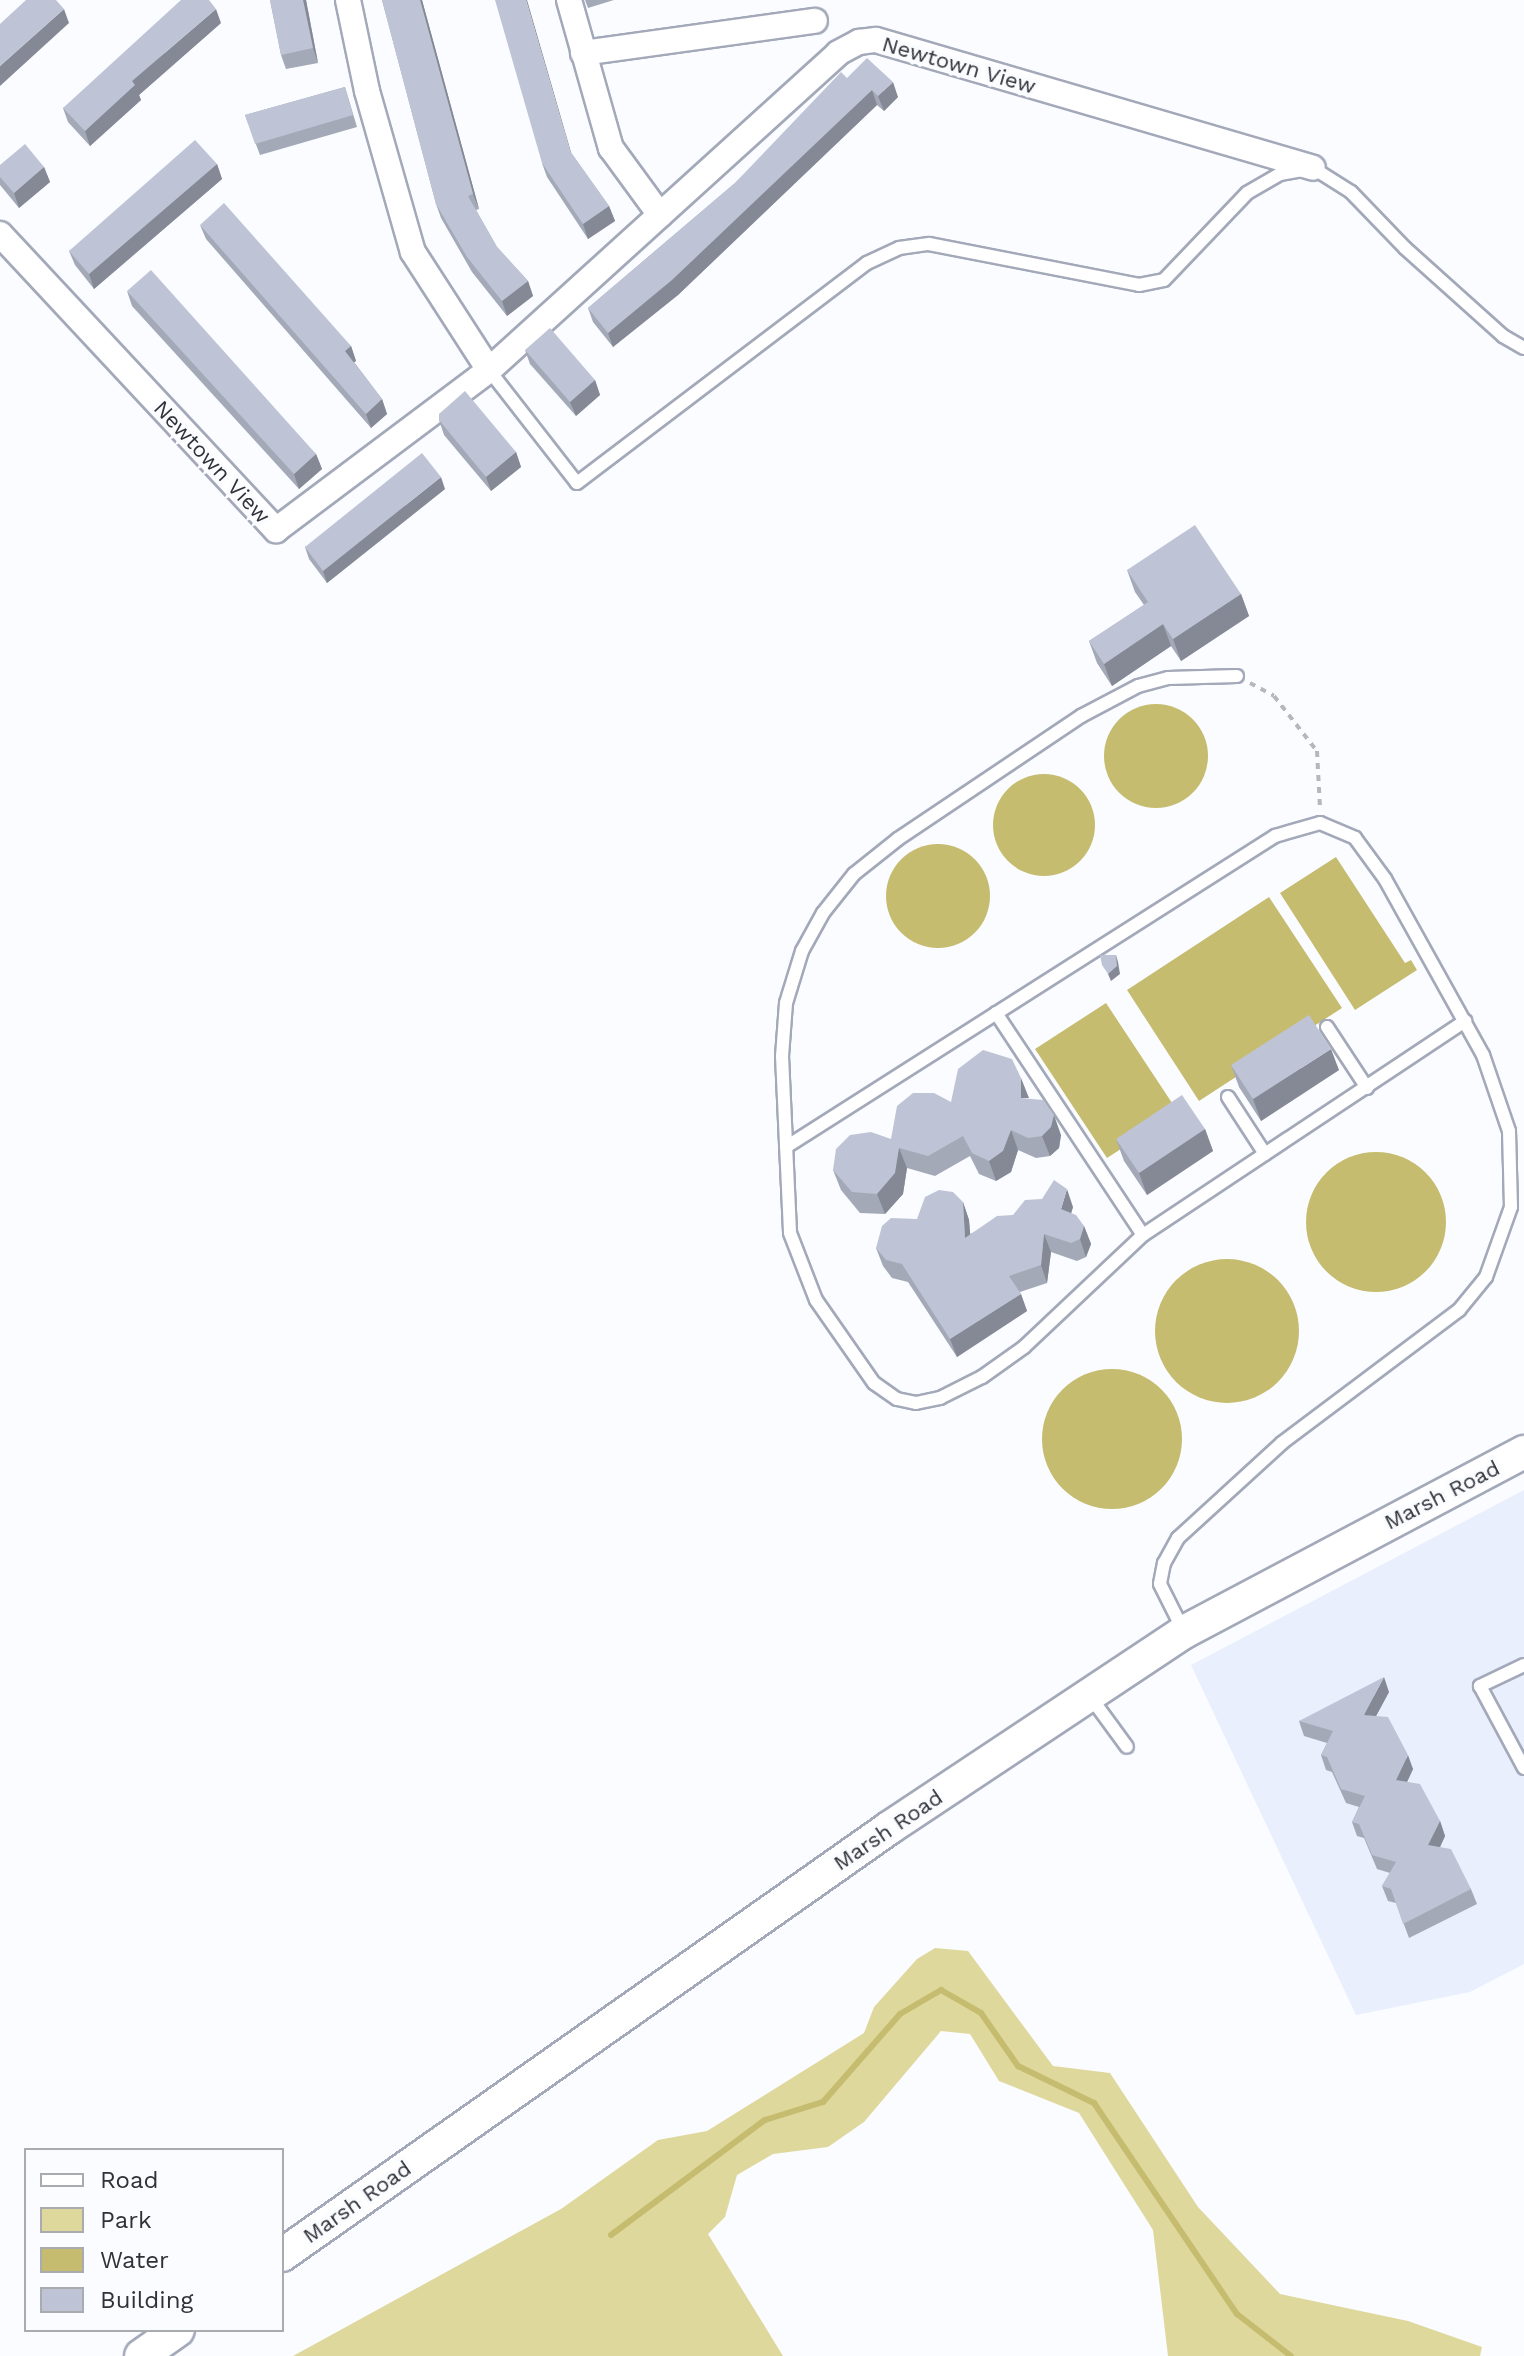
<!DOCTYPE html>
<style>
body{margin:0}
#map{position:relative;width:1524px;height:2356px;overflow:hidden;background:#fafcff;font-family:"Work Sans",sans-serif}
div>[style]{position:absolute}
.built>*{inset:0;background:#e9effd}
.green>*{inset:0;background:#dfd89c}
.water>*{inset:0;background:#c6bc70}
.round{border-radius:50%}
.stream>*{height:6px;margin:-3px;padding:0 3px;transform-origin:3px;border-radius:3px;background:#c6bc70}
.path>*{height:4px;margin-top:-2px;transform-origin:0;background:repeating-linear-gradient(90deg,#b4b7bb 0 6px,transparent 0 12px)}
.roads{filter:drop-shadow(2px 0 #a3a9b9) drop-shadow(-2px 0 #a3a9b9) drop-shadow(0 2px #a3a9b9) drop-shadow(0 -2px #a3a9b9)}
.service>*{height:12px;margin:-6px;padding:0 6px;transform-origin:6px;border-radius:6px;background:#fff}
.minor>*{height:24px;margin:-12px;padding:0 12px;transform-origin:12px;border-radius:12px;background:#fff}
.secondary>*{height:32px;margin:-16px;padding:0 16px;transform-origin:16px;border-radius:16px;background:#fff}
.wall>*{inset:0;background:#a3a9b7}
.shaded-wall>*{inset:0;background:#858995}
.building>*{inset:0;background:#bec4d5}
span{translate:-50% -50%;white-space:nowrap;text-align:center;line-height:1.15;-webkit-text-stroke:7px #fafcff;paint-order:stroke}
.street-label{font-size:22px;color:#2f3238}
.legend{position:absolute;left:24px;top:2148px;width:260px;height:184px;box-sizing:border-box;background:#fafcff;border:2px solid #a9abaf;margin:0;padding:10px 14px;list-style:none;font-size:24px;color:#2f3238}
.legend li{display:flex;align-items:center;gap:16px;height:40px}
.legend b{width:40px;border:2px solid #a9abaf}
</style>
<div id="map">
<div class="built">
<div style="clip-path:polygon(1524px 1490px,1524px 1964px,1470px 1992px,1356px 2015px,1191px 1665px)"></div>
</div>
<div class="green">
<div style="clip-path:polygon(935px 1948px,968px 1951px,1053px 2066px,1110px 2073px,1198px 2207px,1280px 2294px,1408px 2321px,1482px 2347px,1480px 2356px,1168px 2356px,1153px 2230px,1079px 2113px,999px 2081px,970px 2034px,941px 2031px,864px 2122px,828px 2147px,773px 2154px,737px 2175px,725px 2217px,708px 2234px,783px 2356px,293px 2356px,561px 2209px,658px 2140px,707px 2131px,864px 2033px,874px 2007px,917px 1959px)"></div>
</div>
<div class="water">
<div class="round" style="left:1104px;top:704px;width:104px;height:104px"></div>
<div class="round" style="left:993px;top:774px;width:102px;height:102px"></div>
<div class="round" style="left:886px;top:844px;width:104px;height:104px"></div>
<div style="clip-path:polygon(1336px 857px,1405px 963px,1411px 960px,1417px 970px,1355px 1010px,1280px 893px)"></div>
<div style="clip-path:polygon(1269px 897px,1342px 1008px,1199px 1101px,1127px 990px)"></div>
<div style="clip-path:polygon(1106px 1003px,1178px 1112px,1107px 1158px,1035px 1049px)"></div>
<div class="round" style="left:1306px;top:1152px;width:140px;height:140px"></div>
<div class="round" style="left:1155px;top:1259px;width:144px;height:144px"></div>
<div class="round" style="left:1042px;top:1369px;width:140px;height:140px"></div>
</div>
<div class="stream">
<div style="left:611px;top:2235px;width:192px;rotate:-36.8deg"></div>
<div style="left:765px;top:2120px;width:61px;rotate:-17.2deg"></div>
<div style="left:823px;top:2102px;width:117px;rotate:-48.8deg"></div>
<div style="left:900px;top:2014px;width:48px;rotate:-30.3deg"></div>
<div style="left:941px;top:1990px;width:46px;rotate:29.9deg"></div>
<div style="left:981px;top:2013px;width:65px;rotate:55.1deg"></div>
<div style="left:1018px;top:2066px;width:85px;rotate:26deg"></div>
<div style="left:1094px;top:2103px;width:255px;rotate:55.9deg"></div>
<div style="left:1237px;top:2314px;width:68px;rotate:37.9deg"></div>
</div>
<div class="path">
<div style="left:1250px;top:683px;width:27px;rotate:28deg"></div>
<div style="left:1274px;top:696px;width:70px;rotate:52deg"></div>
<div style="left:1317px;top:751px;width:58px;rotate:87deg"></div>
</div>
<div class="roads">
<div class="service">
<div style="left:489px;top:370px;width:143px;rotate:52.1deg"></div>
<div style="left:577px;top:483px;width:364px;rotate:-37.2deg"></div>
<div style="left:867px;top:263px;width:35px;rotate:-25deg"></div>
<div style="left:899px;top:248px;width:30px;rotate:-8deg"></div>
<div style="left:929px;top:244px;width:214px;rotate:11deg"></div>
<div style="left:1139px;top:285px;width:25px;rotate:-11deg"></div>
<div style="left:1164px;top:280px;width:120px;rotate:-46.3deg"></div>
<div style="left:1247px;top:193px;width:38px;rotate:-30deg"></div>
<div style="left:1280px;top:174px;width:34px;rotate:-10deg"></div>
<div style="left:1313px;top:168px;width:45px;rotate:32.3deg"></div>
<div style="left:1351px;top:192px;width:78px;rotate:46deg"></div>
<div style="left:1405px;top:248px;width:132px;rotate:41.9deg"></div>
<div style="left:1503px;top:336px;width:24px;rotate:30deg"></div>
<div style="left:1237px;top:676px;width:69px;rotate:178.3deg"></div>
<div style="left:1168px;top:678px;width:31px;rotate:165deg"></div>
<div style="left:1138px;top:686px;width:64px;rotate:152.2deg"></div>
<div style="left:1081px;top:716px;width:220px;rotate:146.1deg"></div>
<div style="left:898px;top:839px;width:56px;rotate:141.5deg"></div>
<div style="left:854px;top:874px;width:50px;rotate:128.5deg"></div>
<div style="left:823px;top:913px;width:43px;rotate:118.9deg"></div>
<div style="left:802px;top:951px;width:54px;rotate:107.1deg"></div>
<div style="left:786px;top:1003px;width:53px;rotate:94.3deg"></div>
<div style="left:782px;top:1056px;width:177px;rotate:87.4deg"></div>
<div style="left:790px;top:1233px;width:72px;rotate:68.8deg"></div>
<div style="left:816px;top:1300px;width:101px;rotate:55.1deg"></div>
<div style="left:874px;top:1383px;width:28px;rotate:35deg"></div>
<div style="left:897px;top:1399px;width:19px;rotate:12deg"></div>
<div style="left:916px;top:1403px;width:25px;rotate:-12deg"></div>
<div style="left:940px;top:1398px;width:47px;rotate:-26.6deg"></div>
<div style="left:982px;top:1377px;width:52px;rotate:-35.5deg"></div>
<div style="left:1024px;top:1347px;width:163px;rotate:-43.3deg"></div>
<div style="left:1143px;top:1235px;width:387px;rotate:-33.6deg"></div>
<div style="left:996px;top:1013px;width:266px;rotate:56.5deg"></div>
<div style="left:1327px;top:1027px;width:73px;rotate:56.7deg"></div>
<div style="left:1228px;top:1097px;width:68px;rotate:57deg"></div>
<div style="left:786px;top:1147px;width:580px;rotate:-32.46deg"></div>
<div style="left:1275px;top:836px;width:47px;rotate:-16.1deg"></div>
<div style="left:1320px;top:823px;width:38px;rotate:23deg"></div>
<div style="left:1355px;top:838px;width:51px;rotate:53.8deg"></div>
<div style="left:1385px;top:879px;width:201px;rotate:60.9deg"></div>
<div style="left:1483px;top:1055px;width:80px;rotate:71.1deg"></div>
<div style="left:1509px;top:1131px;width:76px;rotate:88.5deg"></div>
<div style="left:1511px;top:1207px;width:74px;rotate:109.7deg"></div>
<div style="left:1486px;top:1277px;width:43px;rotate:129.3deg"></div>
<div style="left:1459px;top:1310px;width:221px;rotate:143.1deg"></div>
<div style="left:1282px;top:1443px;width:141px;rotate:137.6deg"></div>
<div style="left:1178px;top:1538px;width:29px;rotate:119deg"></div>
<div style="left:1164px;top:1563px;width:21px;rotate:101deg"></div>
<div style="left:1160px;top:1584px;width:54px;rotate:63.4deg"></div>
<div style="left:1524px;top:1665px;width:49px;rotate:154.5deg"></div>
<div style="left:1480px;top:1686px;width:93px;rotate:61.8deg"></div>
<div style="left:1089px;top:1695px;width:64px;rotate:53.8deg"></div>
</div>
<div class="minor">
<div style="left:348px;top:0;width:93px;rotate:78.2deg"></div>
<div style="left:367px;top:91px;width:167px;rotate:74.1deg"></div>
<div style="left:413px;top:252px;width:140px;rotate:57.2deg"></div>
<div style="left:569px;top:0;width:154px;rotate:74.2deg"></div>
<div style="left:611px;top:148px;width:83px;rotate:53.8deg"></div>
<div style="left:583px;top:53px;width:234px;rotate:-7.9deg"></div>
<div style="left:0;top:234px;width:405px;rotate:47deg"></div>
<div style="left:276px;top:530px;width:266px;rotate:-36.9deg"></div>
<div style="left:489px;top:370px;width:471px;rotate:-42.2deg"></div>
<div style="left:838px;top:53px;width:24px;rotate:-28deg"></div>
<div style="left:859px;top:42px;width:17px;rotate:-7deg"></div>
<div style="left:876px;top:40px;width:455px;rotate:16.3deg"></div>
</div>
<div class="secondary">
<div style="left:282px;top:2255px;width:742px;rotate:-35.12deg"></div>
<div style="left:889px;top:1828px;width:354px;rotate:-33.6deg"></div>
<div style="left:1184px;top:1632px;width:385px;rotate:-27.9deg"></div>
<div style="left:141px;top:2356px;width:45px;rotate:-35.1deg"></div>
</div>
</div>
<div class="wall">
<div style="clip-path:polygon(270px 0,306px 0,318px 63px,286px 69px,281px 55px)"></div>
<div style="clip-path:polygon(382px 0,422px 0,479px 209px,476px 210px,497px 247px,528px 281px,533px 296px,507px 316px,472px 272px,441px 218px,436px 204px)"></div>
<div style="clip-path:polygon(585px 0,614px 0,588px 8px)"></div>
<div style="clip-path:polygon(221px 23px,139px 95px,141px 100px,90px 146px,68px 122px,63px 108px)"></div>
<div style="clip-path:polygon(847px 78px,898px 97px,884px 111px,877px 105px,678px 295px,613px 347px,593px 322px,588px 308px,735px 183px)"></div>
<div style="clip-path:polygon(345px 87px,357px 127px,260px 155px,245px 115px)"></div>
<div style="clip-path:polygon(572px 154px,609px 206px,615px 221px,588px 239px,547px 177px,542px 163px)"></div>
<div style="clip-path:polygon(217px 164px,222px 179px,94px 289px,75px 265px,69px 251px)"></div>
<div style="clip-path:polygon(0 165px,44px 167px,50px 182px,19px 208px,0 185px)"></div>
<div style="clip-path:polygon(200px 225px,351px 346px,356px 361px,354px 362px,382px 399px,387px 414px,371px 428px,206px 239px)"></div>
<div style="clip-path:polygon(127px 291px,316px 454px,322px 469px,299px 489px,132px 306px)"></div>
<div style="clip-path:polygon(525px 350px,595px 380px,600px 395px,576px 416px,530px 364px)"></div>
<div style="clip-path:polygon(439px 420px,516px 452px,521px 467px,491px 491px,444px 435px)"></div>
<div style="clip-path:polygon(445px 489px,327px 583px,309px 559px,305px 547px)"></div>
<div style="clip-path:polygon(1127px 570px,1241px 594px,1249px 616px,1181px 661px,1171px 646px,1112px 686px,1097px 663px,1089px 641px,1144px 605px,1135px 592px)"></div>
<div style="clip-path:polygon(1231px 1065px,1339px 1070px,1261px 1121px,1239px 1087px)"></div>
<div style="clip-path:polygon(951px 1102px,1061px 1135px,1059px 1148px,1050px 1156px,1036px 1158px,1018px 1150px,1011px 1172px,996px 1181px,979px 1174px,970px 1156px,935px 1176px,907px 1168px,903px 1194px,885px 1214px,860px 1213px,841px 1190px,833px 1170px,891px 1139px)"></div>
<div style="clip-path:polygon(1205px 1129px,1213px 1151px,1147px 1195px,1124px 1161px,1116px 1139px)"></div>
<div style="clip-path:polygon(963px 1202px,969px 1220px,970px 1234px,1013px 1215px,1073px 1207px,1071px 1213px,1084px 1226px,1091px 1244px,1086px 1257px,1077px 1261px,1051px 1252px,1047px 1283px,1020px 1292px,1027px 1311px,957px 1357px,908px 1282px,892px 1278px,883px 1266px,876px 1248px,917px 1219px)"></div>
<div style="clip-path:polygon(1389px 1692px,1376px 1716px,1413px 1769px,1407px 1782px,1440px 1821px,1445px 1836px,1440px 1847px,1471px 1889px,1477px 1904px,1409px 1938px,1396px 1903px,1388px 1901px,1382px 1886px,1390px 1873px,1377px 1869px,1364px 1838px,1357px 1836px,1352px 1822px,1359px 1807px,1346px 1803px,1332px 1772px,1326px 1770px,1321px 1755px,1327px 1743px,1304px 1736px,1299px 1721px)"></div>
</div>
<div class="shaded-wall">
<div style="clip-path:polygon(303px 0,306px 0,318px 63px,313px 48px)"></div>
<div style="clip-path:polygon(420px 0,422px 0,479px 209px,473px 194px)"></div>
<div style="clip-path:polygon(526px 0,527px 0,575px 166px,570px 151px)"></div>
<div style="clip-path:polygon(64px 9px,69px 23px,0 86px,0 66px)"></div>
<div style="clip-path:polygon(216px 9px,221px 23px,139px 95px,141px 100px,90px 146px,85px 131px,132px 81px)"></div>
<div style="clip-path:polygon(893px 82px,898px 97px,884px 111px,878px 96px)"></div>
<div style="clip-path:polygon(872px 90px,877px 105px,678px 295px,613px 347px,608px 333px)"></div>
<div style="clip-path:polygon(217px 164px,222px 179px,94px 289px,89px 274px)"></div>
<div style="clip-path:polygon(44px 167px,50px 182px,19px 208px,14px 193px)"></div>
<div style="clip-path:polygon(609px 206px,615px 221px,588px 239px,583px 224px)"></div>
<div style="clip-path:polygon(528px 281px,533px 296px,507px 316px,502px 301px)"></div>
<div style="clip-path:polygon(351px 346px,356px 361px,350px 365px,345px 351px)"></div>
<div style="clip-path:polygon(595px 380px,600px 395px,576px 416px,570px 402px)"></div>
<div style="clip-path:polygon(382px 399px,387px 414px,371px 428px,366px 414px)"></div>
<div style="clip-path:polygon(516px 452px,521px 467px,491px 491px,486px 477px)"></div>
<div style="clip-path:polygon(316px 454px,322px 469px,299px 489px,294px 474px)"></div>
<div style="clip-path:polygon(441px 477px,445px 489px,327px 583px,323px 571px)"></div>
<div style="clip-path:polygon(1241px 594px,1249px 616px,1181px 661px,1173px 639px)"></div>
<div style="clip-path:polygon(1163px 624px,1171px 646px,1112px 686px,1104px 664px)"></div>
<div style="clip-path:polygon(1116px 955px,1118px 962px,1120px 974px,1111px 981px,1108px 974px)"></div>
<div style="clip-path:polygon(1331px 1049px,1339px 1070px,1261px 1121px,1253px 1099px)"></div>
<div style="clip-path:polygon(1021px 1078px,1029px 1098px,1021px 1098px)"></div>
<div style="clip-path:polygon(1054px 1115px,1061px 1135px,1059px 1148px,1050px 1156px,1042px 1136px)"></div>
<div style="clip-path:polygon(1205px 1129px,1213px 1151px,1147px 1195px,1139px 1173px)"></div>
<div style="clip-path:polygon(1011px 1130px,1018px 1150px,1011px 1172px,996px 1181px,989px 1161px)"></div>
<div style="clip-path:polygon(899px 1148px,907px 1168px,903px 1194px,885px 1214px,877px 1194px)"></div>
<div style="clip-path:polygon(1067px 1189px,1073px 1207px,1067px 1227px,1061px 1209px)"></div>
<div style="clip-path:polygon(963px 1202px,969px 1220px,972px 1256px,965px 1238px)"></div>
<div style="clip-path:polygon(1084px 1226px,1091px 1244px,1086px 1257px,1080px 1239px)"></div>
<div style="clip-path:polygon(1044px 1234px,1051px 1252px,1047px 1283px,1041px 1265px)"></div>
<div style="clip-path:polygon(1021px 1294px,1027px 1311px,957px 1357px,950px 1339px)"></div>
<div style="clip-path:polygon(1384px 1677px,1389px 1692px,1369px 1729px,1364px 1715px)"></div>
<div style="clip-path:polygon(1408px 1755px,1413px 1769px,1401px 1795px,1396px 1780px)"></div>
<div style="clip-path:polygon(1440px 1821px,1445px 1836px,1434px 1860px,1428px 1845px)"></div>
</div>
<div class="building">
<div style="clip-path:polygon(26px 0,56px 0,64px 9px,0 66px,0 24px)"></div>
<div style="clip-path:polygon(181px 0,209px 0,216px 9px,132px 81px,135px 85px,85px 131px,63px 108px)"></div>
<div style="clip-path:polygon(270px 0,303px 0,313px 48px,281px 55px)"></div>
<div style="clip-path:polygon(382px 0,420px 0,473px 194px,468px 196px,497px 247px,528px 281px,502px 301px,467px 257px,436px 204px)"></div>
<div style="clip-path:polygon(495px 0,526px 0,570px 151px,609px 206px,583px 224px,542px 163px)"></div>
<div style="clip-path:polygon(867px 58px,893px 82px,878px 96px,872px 90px,672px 280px,608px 333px,588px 308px,735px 183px,841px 72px,847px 78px)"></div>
<div style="clip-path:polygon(345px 87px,353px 115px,255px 144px,245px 115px)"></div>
<div style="clip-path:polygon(195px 140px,217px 164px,89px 274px,69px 251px)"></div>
<div style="clip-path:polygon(25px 144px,44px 167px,14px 193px,0 177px,0 165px)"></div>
<div style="clip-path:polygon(224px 203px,351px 346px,345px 351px,382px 399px,366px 414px,200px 225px)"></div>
<div style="clip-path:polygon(151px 270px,316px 454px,294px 474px,127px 291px)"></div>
<div style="clip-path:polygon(550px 328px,595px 380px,570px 402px,525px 350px)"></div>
<div style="clip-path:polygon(465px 391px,516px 452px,486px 477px,439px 420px,439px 414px)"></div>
<div style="clip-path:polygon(422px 453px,441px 477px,323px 571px,305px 547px)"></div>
<div style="clip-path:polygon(1195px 525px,1241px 594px,1173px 639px,1163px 624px,1104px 664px,1089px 641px,1148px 602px,1127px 570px)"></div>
<div style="clip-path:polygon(1100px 955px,1116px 955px,1117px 966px,1108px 974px,1102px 965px)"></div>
<div style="clip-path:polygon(1309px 1015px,1331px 1049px,1253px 1099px,1231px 1065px)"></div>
<div style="clip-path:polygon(983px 1050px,1012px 1059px,1021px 1078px,1021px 1098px,1043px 1100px,1054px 1115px,1051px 1127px,1042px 1136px,1028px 1138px,1011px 1130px,1003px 1151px,989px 1161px,972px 1153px,963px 1136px,928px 1156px,899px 1148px,895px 1173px,877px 1194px,852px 1192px,833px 1170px,836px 1149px,850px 1135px,871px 1132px,891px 1139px,897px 1106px,913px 1093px,934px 1093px,951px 1102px,958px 1069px)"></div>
<div style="clip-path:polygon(1182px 1095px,1205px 1129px,1139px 1173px,1116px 1139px)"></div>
<div style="clip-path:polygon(1054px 1180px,1067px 1189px,1061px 1209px,1076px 1215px,1084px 1226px,1080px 1239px,1071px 1243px,1044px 1234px,1041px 1265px,1009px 1276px,1021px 1294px,950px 1339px,902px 1264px,886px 1260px,876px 1248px,882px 1226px,891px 1218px,917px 1219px,925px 1197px,939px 1190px,953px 1192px,963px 1202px,965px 1238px,997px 1216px,1013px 1215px,1025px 1200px,1042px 1199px)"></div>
<div style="clip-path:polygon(1384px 1677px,1364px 1715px,1388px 1717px,1408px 1755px,1396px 1780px,1420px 1784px,1440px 1821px,1428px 1845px,1451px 1849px,1471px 1889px,1403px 1924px,1391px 1889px,1382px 1886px,1396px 1862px,1372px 1855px,1359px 1824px,1352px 1822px,1365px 1796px,1341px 1789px,1327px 1757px,1321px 1755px,1333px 1731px,1299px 1721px)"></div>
</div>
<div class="street-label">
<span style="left:959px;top:65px;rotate:16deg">Newtown View</span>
<span style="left:212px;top:462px;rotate:47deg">Newtown View</span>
<span style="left:1442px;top:1495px;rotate:-27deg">Marsh Road</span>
<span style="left:888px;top:1830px;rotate:-34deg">Marsh Road</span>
<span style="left:357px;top:2202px;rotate:-35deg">Marsh Road</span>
</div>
<ul class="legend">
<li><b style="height:10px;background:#fff"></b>Road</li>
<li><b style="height:22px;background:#dfd89c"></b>Park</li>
<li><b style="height:22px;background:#c6bc70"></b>Water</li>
<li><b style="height:22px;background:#bec4d5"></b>Building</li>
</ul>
</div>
